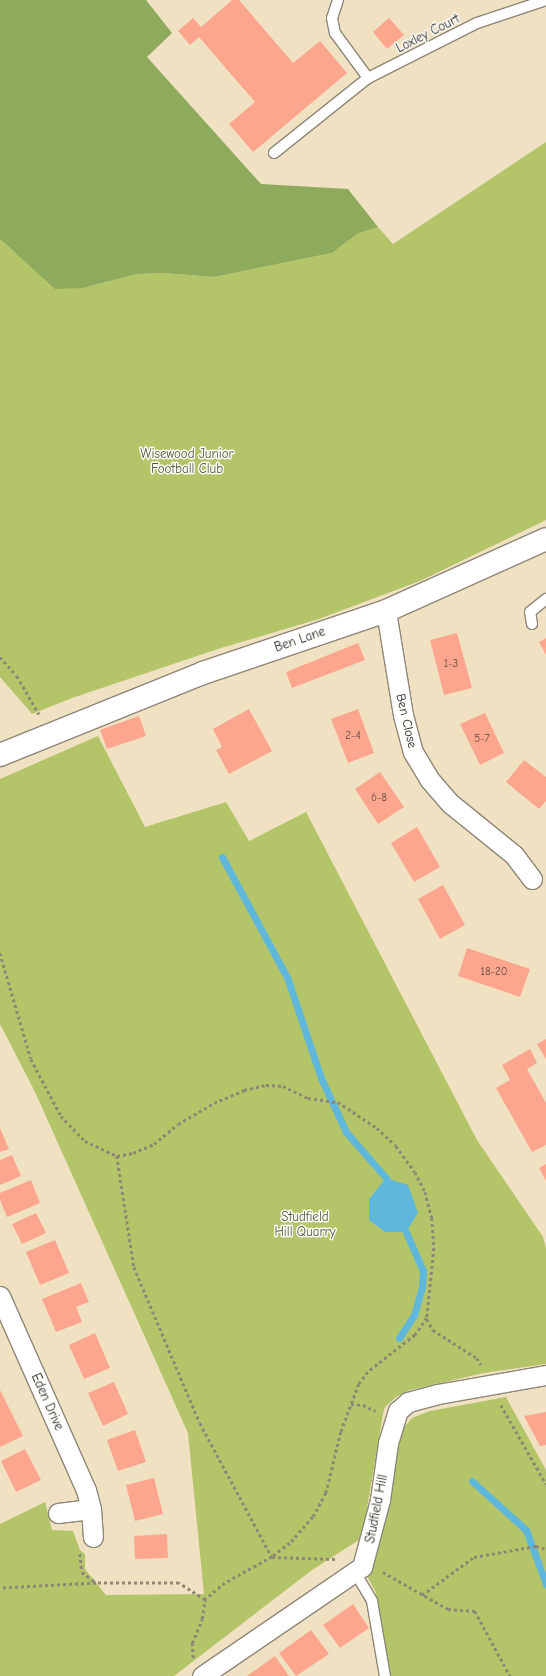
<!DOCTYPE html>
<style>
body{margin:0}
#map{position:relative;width:546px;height:1676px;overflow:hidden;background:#f1e1c3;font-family:"Comic Neue",sans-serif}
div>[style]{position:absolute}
.green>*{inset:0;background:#b3c568}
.forest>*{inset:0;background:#8eaa5c}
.water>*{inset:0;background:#5fb7dc}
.stream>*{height:7px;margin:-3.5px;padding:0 3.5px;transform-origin:3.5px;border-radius:3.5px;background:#5fb7dc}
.building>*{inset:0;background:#fda68e}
.path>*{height:2.5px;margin-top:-1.25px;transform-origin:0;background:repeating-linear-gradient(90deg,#8e8677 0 3px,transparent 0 6px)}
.roads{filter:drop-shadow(1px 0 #8e8677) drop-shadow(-1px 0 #8e8677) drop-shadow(0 1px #8e8677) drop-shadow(0 -1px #8e8677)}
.service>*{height:10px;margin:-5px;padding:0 5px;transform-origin:5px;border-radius:5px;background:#fff}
.minor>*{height:19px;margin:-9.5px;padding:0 9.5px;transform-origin:9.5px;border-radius:9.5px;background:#fff}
.tertiary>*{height:22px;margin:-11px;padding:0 11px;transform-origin:11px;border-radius:11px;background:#fff}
span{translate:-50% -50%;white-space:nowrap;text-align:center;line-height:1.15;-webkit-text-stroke:3px #fdfcf7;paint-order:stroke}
.number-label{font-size:11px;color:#604a44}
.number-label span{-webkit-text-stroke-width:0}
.street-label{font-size:13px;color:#2b2b2b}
.park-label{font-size:13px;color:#54593d}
</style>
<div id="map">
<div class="green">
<div style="clip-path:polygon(546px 142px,546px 520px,420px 581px,319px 619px,221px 648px,72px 698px,32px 714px,0 677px,0 239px,13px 251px,83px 288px,137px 274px,164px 273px,214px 277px,332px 253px,357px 234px,378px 227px,393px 244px)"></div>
<div style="clip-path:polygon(98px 736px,145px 827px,226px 802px,249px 841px,306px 812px,477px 1140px,543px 1237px,546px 1248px,546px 1364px,484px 1373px,410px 1390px,396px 1397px,385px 1407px,383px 1414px,362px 1538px,312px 1570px,174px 1676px,0 1676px,0 1524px,45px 1502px,52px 1530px,73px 1531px,80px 1550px,85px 1554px,85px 1569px,106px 1595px,204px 1594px,188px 1433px,35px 1092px,0 1024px,0 779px)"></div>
<div style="clip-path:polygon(506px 1397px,546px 1470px,546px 1676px,391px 1676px,376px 1593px,366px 1574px,378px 1548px,396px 1445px,402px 1430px,412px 1418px,430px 1411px)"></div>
</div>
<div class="forest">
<div style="clip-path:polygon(0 0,146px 0,172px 33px,147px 57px,261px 184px,348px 189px,378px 227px,357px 234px,332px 253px,214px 277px,164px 273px,137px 274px,83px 288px,55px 289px,0 239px)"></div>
</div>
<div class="water">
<div style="clip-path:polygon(386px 1178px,408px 1185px,418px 1213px,406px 1232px,385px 1232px,369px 1220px,369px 1199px)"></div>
</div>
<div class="stream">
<div style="left:222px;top:857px;width:136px;rotate:61.6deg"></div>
<div style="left:287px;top:977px;width:107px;rotate:71.4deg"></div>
<div style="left:321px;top:1078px;width:60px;rotate:65.2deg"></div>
<div style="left:346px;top:1132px;width:61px;rotate:49deg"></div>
<div style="left:399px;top:1338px;width:27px;rotate:-57deg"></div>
<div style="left:414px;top:1315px;width:29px;rotate:-74deg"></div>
<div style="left:422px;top:1287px;width:16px;rotate:-86deg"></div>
<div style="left:423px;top:1271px;width:43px;rotate:-113.6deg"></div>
<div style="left:472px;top:1481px;width:73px;rotate:42.2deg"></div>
<div style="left:526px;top:1530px;width:58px;rotate:69.7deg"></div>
</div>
<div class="building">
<div style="clip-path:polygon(232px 0,239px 0,293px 63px,320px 41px,347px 73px,253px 152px,229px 124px,255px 102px,199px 37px,190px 45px,178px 31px,193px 18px,201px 27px)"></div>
<div style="clip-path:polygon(389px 18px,404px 35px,387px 49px,373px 32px)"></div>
<div style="clip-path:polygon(457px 633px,472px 688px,444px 695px,430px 640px)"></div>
<div style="clip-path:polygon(546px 638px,546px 655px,539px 642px)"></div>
<div style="clip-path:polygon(358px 643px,365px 660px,292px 688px,286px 672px)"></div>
<div style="clip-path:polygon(249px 709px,272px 751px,229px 774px,216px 750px,222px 747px,213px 729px)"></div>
<div style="clip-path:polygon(358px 709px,374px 753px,348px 763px,331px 719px)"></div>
<div style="clip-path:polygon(485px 713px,504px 753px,480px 765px,460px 724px)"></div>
<div style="clip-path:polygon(139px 716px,146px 736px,107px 749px,100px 730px)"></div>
<div style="clip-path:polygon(524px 760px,546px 777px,546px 801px,539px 809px,506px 782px)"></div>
<div style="clip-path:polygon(380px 772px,404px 807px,378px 824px,355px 789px)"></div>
<div style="clip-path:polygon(417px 827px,440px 867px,414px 882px,391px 843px)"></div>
<div style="clip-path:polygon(443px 885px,465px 925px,440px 939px,418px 899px)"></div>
<div style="clip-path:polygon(467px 948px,530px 969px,520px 997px,458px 976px)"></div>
<div style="clip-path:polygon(546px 1039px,546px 1059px,537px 1044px)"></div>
<div style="clip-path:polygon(530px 1049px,537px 1063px,527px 1069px,546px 1103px,546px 1145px,532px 1152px,496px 1088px,510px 1080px,502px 1065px)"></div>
<div style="clip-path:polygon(0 1128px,9px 1149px,0 1152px)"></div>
<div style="clip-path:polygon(12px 1155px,21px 1176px,0 1185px,0 1160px)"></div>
<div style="clip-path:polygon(546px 1164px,546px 1181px,539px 1168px)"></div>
<div style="clip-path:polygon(31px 1180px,40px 1203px,7px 1217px,0 1200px,0 1193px)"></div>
<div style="clip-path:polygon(36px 1213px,46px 1233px,22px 1244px,12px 1224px)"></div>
<div style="clip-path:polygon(55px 1240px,69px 1273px,40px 1285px,26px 1252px)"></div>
<div style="clip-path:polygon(81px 1283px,89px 1302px,76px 1307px,82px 1322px,56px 1332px,42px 1299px)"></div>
<div style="clip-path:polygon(95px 1333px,110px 1368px,84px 1379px,69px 1345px)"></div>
<div style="clip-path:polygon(114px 1382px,128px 1414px,103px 1426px,88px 1393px)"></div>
<div style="clip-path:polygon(0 1390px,23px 1436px,0 1447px)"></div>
<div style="clip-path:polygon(546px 1412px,546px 1445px,540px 1446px,524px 1416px)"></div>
<div style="clip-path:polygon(135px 1430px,146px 1462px,118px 1471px,107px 1440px)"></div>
<div style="clip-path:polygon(25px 1449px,41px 1480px,16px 1492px,1px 1461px)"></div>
<div style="clip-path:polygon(154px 1478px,163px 1514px,135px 1521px,126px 1485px)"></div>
<div style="clip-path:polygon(167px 1534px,168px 1558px,135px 1559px,134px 1536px)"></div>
<div style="clip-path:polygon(353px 1604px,369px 1628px,340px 1648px,323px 1625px)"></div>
<div style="clip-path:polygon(311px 1630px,329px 1654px,296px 1676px,279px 1653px)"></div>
<div style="clip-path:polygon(275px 1656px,289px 1676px,247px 1676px)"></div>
</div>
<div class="path">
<div style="left:0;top:657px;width:25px;rotate:48deg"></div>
<div style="left:17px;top:676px;width:44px;rotate:59.9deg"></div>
<div style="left:0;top:953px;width:110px;rotate:73.7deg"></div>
<div style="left:31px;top:1059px;width:64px;rotate:62.2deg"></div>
<div style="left:61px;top:1116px;width:35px;rotate:46deg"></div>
<div style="left:85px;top:1141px;width:35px;rotate:25deg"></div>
<div style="left:117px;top:1156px;width:16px;rotate:-11deg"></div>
<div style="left:133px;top:1153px;width:23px;rotate:-23deg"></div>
<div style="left:154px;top:1144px;width:31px;rotate:-40deg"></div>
<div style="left:178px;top:1124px;width:42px;rotate:-30.3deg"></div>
<div style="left:214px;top:1103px;width:33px;rotate:-23deg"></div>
<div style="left:244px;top:1090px;width:23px;rotate:-13deg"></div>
<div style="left:266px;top:1085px;width:17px;rotate:3deg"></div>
<div style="left:283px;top:1086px;width:28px;rotate:26deg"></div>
<div style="left:308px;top:1098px;width:30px;rotate:8deg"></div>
<div style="left:338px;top:1102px;width:47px;rotate:33.7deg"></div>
<div style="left:377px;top:1128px;width:26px;rotate:43deg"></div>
<div style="left:396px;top:1146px;width:32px;rotate:54deg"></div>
<div style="left:415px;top:1172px;width:22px;rotate:63deg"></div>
<div style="left:425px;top:1192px;width:27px;rotate:75deg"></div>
<div style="left:432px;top:1218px;width:30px;rotate:86deg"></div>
<div style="left:434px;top:1248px;width:70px;rotate:95.7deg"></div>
<div style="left:427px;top:1318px;width:21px;rotate:125deg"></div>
<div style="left:415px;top:1335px;width:60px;rotate:141.8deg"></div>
<div style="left:368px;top:1372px;width:15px;rotate:127deg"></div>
<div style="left:359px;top:1384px;width:51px;rotate:110.6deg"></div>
<div style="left:341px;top:1432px;width:63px;rotate:103.8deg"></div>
<div style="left:326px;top:1493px;width:27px;rotate:118deg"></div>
<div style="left:313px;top:1517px;width:35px;rotate:131deg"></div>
<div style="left:290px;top:1543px;width:23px;rotate:142deg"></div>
<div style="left:272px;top:1557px;width:54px;rotate:151deg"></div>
<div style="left:225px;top:1583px;width:26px;rotate:140deg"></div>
<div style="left:205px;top:1600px;width:31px;rotate:-147deg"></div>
<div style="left:179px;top:1583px;width:83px;rotate:180deg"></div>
<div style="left:96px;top:1583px;width:96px;rotate:177deg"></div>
<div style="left:117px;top:1156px;width:112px;rotate:81.3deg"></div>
<div style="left:134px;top:1267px;width:169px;rotate:67.1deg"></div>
<div style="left:200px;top:1423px;width:152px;rotate:61.8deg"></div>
<div style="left:427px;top:1319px;width:13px;rotate:61deg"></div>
<div style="left:433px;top:1330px;width:52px;rotate:32.5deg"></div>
<div style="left:477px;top:1358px;width:8px;rotate:60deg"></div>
<div style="left:351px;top:1404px;width:12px;rotate:5deg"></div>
<div style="left:363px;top:1405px;width:14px;rotate:25deg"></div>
<div style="left:501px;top:1405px;width:91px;rotate:60.3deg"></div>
<div style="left:80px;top:1554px;width:18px;rotate:84deg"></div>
<div style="left:82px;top:1572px;width:16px;rotate:38deg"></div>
<div style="left:272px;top:1557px;width:63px;rotate:1.8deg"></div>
<div style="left:383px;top:1572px;width:75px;rotate:29.6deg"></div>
<div style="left:448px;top:1609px;width:27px;rotate:4deg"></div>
<div style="left:475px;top:1611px;width:74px;rotate:61.7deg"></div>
<div style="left:422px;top:1595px;width:64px;rotate:-36.2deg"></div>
<div style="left:474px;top:1557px;width:63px;rotate:-10.1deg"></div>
<div style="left:536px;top:1546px;width:10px;rotate:17deg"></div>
<div style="left:193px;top:1658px;width:15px;rotate:-94deg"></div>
<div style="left:192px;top:1643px;width:26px;rotate:-67deg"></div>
<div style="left:202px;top:1619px;width:19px;rotate:-81deg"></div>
</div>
<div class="roads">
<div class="service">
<div style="left:338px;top:0;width:19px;rotate:108deg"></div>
<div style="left:332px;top:18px;width:15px;rotate:79deg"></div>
<div style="left:335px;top:33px;width:56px;rotate:53.7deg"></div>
<div style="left:274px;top:153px;width:120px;rotate:-38.6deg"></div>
<div style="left:368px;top:78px;width:122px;rotate:-26.8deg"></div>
<div style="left:477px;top:23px;width:73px;rotate:-18.4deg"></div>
<div style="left:532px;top:624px;width:12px;rotate:-99deg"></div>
<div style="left:530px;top:612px;width:21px;rotate:-39deg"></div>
<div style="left:356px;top:1574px;width:31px;rotate:59deg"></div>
<div style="left:372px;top:1601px;width:76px;rotate:80.2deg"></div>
</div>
<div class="minor">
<div style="left:386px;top:611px;width:105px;rotate:80.7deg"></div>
<div style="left:403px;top:715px;width:38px;rotate:75deg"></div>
<div style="left:413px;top:752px;width:31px;rotate:59deg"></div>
<div style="left:429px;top:779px;width:33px;rotate:49deg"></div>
<div style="left:451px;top:804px;width:81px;rotate:39deg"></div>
<div style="left:514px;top:855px;width:30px;rotate:53deg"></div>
<div style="left:0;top:1296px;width:212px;rotate:66.1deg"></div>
<div style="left:86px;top:1490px;width:20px;rotate:75deg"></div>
<div style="left:91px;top:1509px;width:28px;rotate:86deg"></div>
<div style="left:58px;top:1513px;width:33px;rotate:-7deg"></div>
<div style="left:202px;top:1676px;width:194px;rotate:-34.3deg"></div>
<div style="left:362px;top:1567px;width:69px;rotate:-75deg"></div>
<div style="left:380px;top:1500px;width:58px;rotate:-82deg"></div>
<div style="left:388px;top:1443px;width:34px;rotate:-73deg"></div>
<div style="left:398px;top:1411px;width:13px;rotate:-42deg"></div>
<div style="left:408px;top:1402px;width:31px;rotate:-15deg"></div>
<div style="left:438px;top:1394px;width:110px;rotate:-10deg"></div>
</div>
<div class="tertiary">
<div style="left:0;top:755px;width:219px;rotate:-22deg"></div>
<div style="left:203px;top:673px;width:193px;rotate:-18.7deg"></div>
<div style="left:386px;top:611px;width:175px;rotate:-24.2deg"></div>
</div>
</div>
<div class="number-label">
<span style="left:451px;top:664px">1-3</span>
<span style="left:353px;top:736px">2-4</span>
<span style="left:482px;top:739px">5-7</span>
<span style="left:379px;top:798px">6-8</span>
<span style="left:494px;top:972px">18-20</span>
</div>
<div class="street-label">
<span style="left:428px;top:34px;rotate:-27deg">Loxley Court</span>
<span style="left:300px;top:640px;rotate:-19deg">Ben Lane</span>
<span style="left:406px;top:721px;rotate:77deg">Ben Close</span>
<span style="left:47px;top:1402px;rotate:66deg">Eden Drive</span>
<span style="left:377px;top:1509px;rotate:-79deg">Studfield Hill</span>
</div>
<div class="park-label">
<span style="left:187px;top:462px">Wisewood Junior<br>Football Club</span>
<span style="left:305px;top:1225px">Studfield<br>Hill Quarry</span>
</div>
</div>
